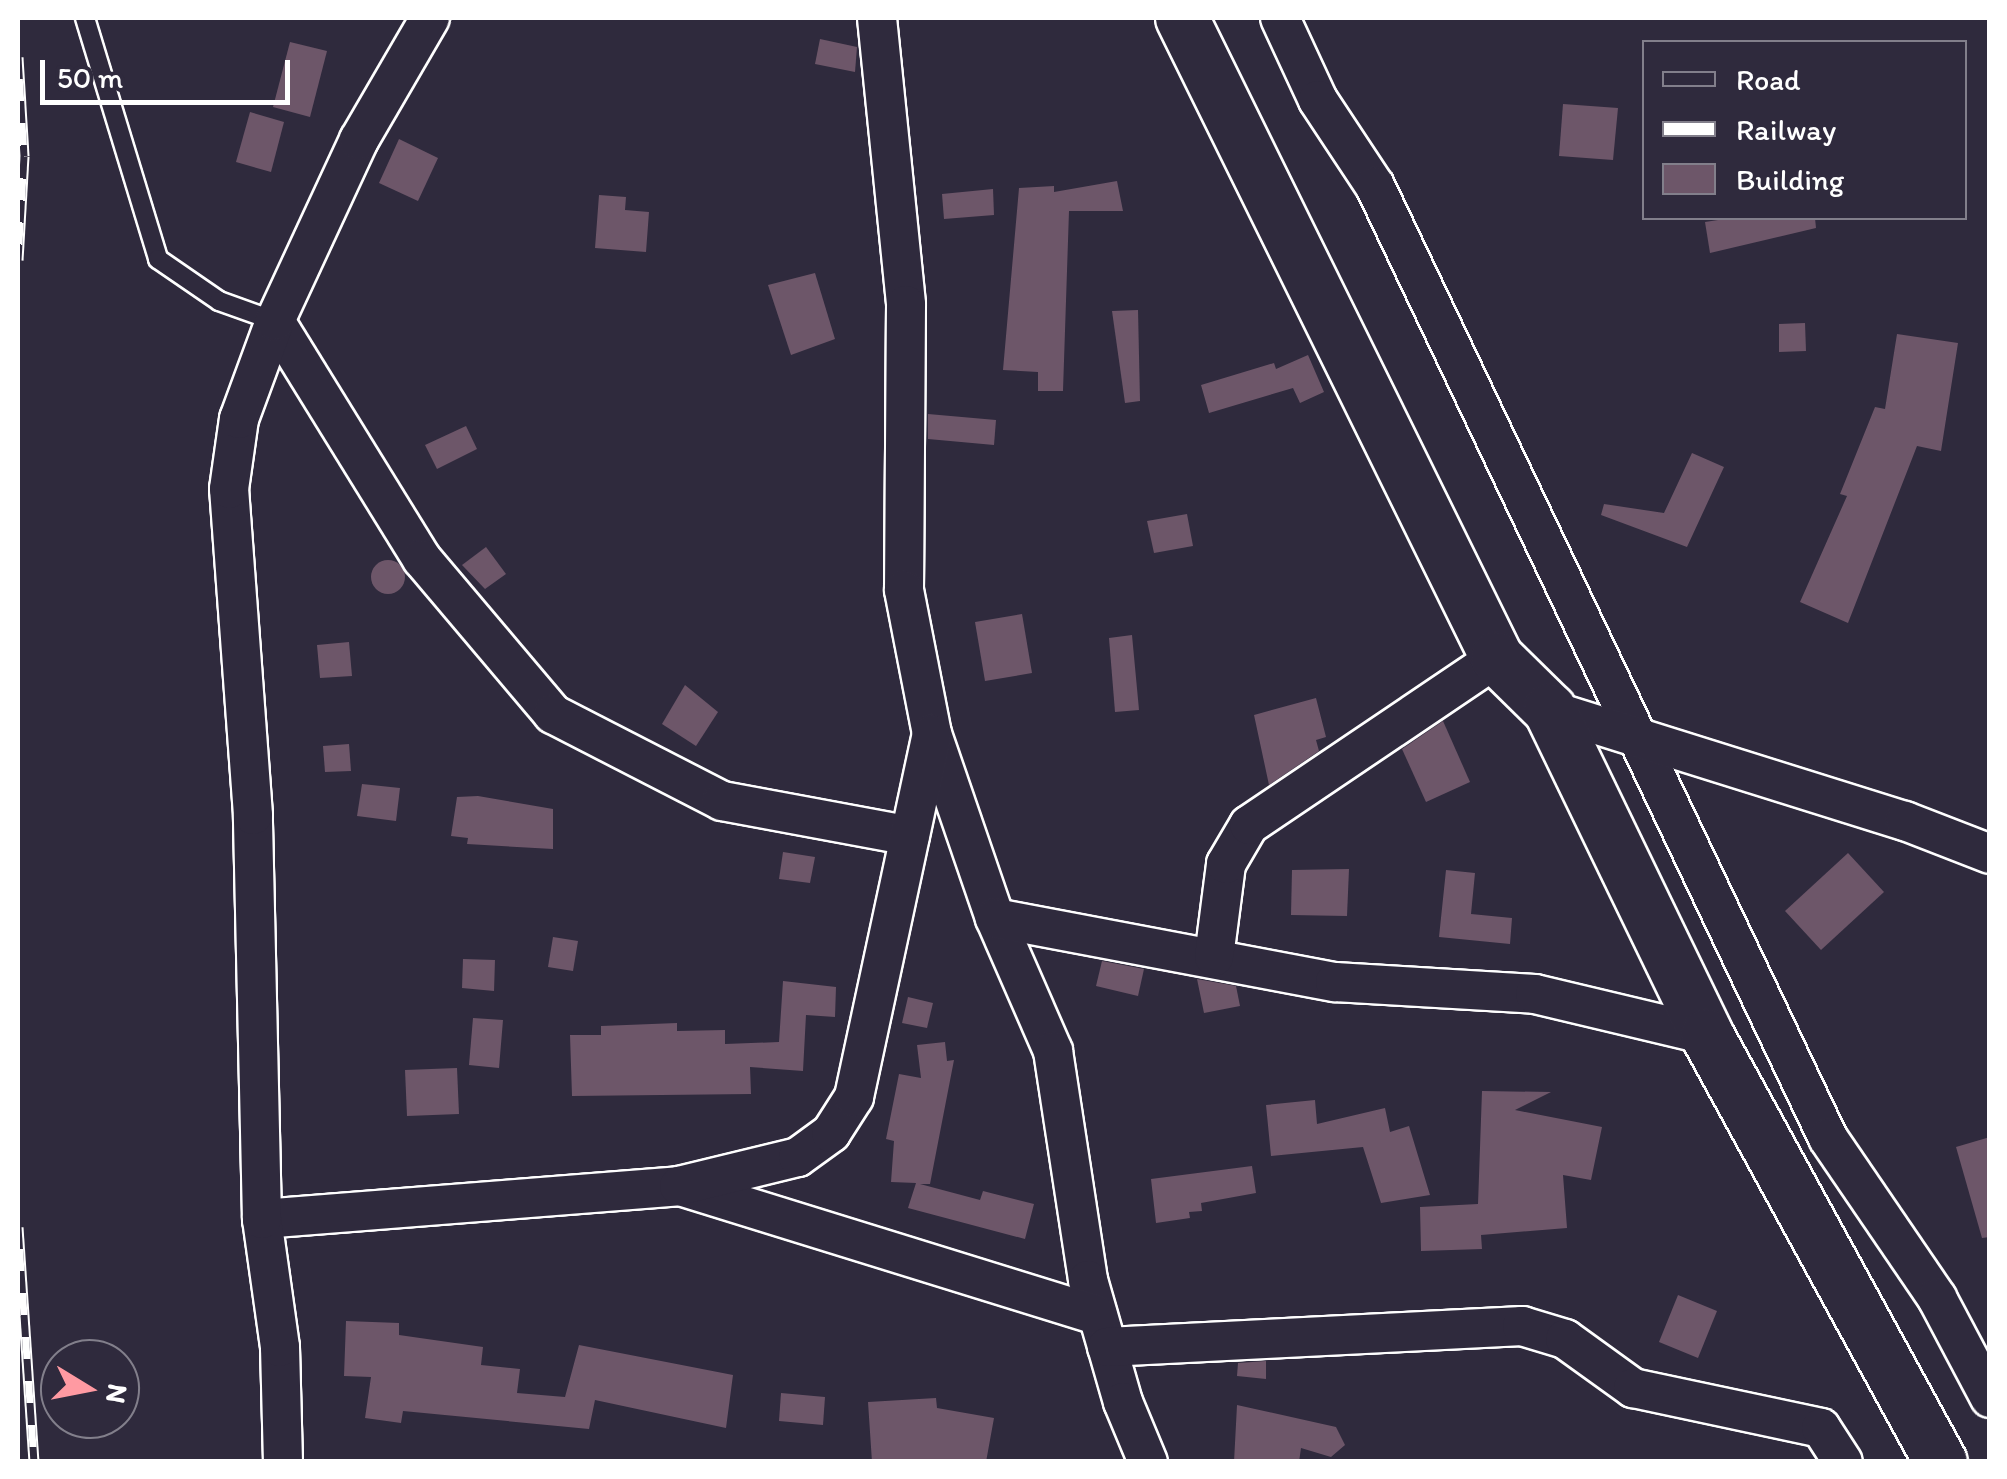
<!DOCTYPE html>
<style>
body{margin:0}
#map{position:relative;width:2007px;height:1479px;overflow:hidden;background:#2f2a3d;font-family:Itim,sans-serif}
div>[style]{position:absolute}
.building>*{inset:0;background:#6d5669}
.round{border-radius:50%}
.roads{filter:drop-shadow(2px 0 #fff) drop-shadow(-2px 0 #fff) drop-shadow(0 2px #fff) drop-shadow(0 -2px #fff)}
.lane>*{height:18px;margin:-9px;padding:0 9px;transform-origin:9px;border-radius:9px;background:#2f2a3d}
.street>*{height:38px;margin:-19px;padding:0 19px;transform-origin:19px;border-radius:19px;background:#2f2a3d}
.secondary>*{height:52px;margin:-26px;padding:0 26px;transform-origin:26px;border-radius:26px;background:#2f2a3d}
.rail>*{height:11px;margin-top:-5.5px;transform-origin:0;background:repeating-linear-gradient(90deg,#2f2a3d 0 22px,#fff 0 44px);box-sizing:border-box;border-block:2px solid #fff}
span{translate:-50% -50%;white-space:nowrap;text-align:center;line-height:1.15;-webkit-text-stroke:9px #2f2a3d;paint-order:stroke}
.frame{position:absolute;inset:0;border:20px solid #fff;pointer-events:none}
.legend{position:absolute;left:1642px;top:40px;width:325px;height:180px;box-sizing:border-box;background:#2f2a3d;border:2px solid #827f8b;margin:0;padding:12px 18px;list-style:none;font-size:30px;color:#fff}
.legend li{display:flex;align-items:center;gap:20px;height:50px}
.legend b{width:50px;border:2px solid #827f8b}
.north{position:absolute;left:40px;top:1339px;width:100px;height:100px;box-sizing:border-box;background:#2f2a3d;border:2px solid #827f8b;border-radius:50%;rotate:100deg;font-size:28px;font-weight:700;line-height:40px;text-align:center;color:#fff}
.north::after{content:'';display:block;margin:auto;width:35px;height:45px;background:#ff9aa2;clip-path:polygon(50% 0,100% 100%,50% 72%,0 100%)}
.scale{position:absolute;left:40px;top:60px;width:250px;height:45px;box-sizing:border-box;border:5px solid #fff;border-top:0;padding-left:12px;font-size:30px;line-height:35px;white-space:nowrap;color:#fff;-webkit-text-stroke:8px #2f2a3d;paint-order:stroke}
</style>
<div id="map">
<div class="building">
<div style="clip-path:polygon(820px 39px,857px 47px,855px 72px,815px 64px)"></div>
<div style="clip-path:polygon(290px 42px,327px 51px,310px 117px,273px 107px)"></div>
<div style="clip-path:polygon(1563px 104px,1618px 108px,1613px 160px,1559px 156px)"></div>
<div style="clip-path:polygon(250px 112px,284px 122px,271px 172px,236px 162px)"></div>
<div style="clip-path:polygon(399px 139px,438px 158px,418px 201px,379px 183px)"></div>
<div style="clip-path:polygon(1117px 181px,1123px 211px,1069px 211px,1063px 391px,1038px 391px,1038px 372px,1003px 370px,1019px 188px,1054px 186px,1054px 192px)"></div>
<div style="clip-path:polygon(993px 189px,994px 215px,944px 219px,942px 194px)"></div>
<div style="clip-path:polygon(599px 195px,626px 197px,625px 210px,649px 212px,646px 252px,595px 248px)"></div>
<div style="clip-path:polygon(1731px 218px,1815px 218px,1816px 228px,1710px 253px,1705px 222px)"></div>
<div style="clip-path:polygon(815px 273px,835px 339px,791px 355px,768px 285px)"></div>
<div style="clip-path:polygon(1138px 310px,1140px 401px,1125px 403px,1112px 311px)"></div>
<div style="clip-path:polygon(1805px 323px,1806px 351px,1779px 352px,1779px 324px)"></div>
<div style="clip-path:polygon(1897px 334px,1958px 343px,1941px 451px,1917px 446px,1848px 623px,1800px 602px,1847px 496px,1840px 494px,1875px 407px,1885px 409px)"></div>
<div style="clip-path:polygon(1308px 355px,1324px 392px,1300px 403px,1293px 388px,1209px 413px,1201px 385px,1274px 363px,1276px 369px)"></div>
<div style="clip-path:polygon(928px 414px,996px 420px,994px 445px,928px 439px)"></div>
<div style="clip-path:polygon(466px 426px,477px 449px,437px 469px,425px 445px)"></div>
<div style="clip-path:polygon(1692px 453px,1724px 467px,1687px 547px,1601px 515px,1604px 504px,1664px 513px)"></div>
<div style="clip-path:polygon(1187px 514px,1193px 546px,1154px 553px,1147px 521px)"></div>
<div style="clip-path:polygon(486px 547px,506px 574px,485px 589px,462px 565px)"></div>
<div class="round" style="left:371px;top:560px;width:34px;height:34px"></div>
<div style="clip-path:polygon(1022px 614px,1032px 673px,985px 681px,975px 622px)"></div>
<div style="clip-path:polygon(1132px 635px,1139px 710px,1115px 712px,1109px 638px)"></div>
<div style="clip-path:polygon(349px 642px,352px 676px,320px 678px,317px 645px)"></div>
<div style="clip-path:polygon(685px 685px,718px 712px,696px 746px,662px 724px)"></div>
<div style="clip-path:polygon(1316px 698px,1326px 737px,1316px 740px,1319px 751px,1269px 785px,1254px 715px)"></div>
<div style="clip-path:polygon(1443px 721px,1470px 782px,1426px 802px,1402px 749px)"></div>
<div style="clip-path:polygon(349px 744px,351px 771px,325px 772px,323px 746px)"></div>
<div style="clip-path:polygon(362px 784px,400px 788px,396px 821px,357px 816px)"></div>
<div style="clip-path:polygon(478px 796px,553px 809px,553px 849px,467px 844px,468px 838px,451px 836px,457px 797px)"></div>
<div style="clip-path:polygon(783px 852px,815px 857px,810px 883px,779px 879px)"></div>
<div style="clip-path:polygon(1848px 853px,1884px 892px,1821px 950px,1785px 911px)"></div>
<div style="clip-path:polygon(1349px 869px,1347px 916px,1291px 915px,1292px 870px)"></div>
<div style="clip-path:polygon(1446px 870px,1475px 873px,1471px 914px,1512px 918px,1510px 944px,1439px 937px)"></div>
<div style="clip-path:polygon(553px 937px,578px 941px,573px 971px,548px 967px)"></div>
<div style="clip-path:polygon(463px 959px,495px 960px,494px 991px,462px 988px)"></div>
<div style="clip-path:polygon(1102px 961px,1144px 969px,1138px 996px,1096px 986px)"></div>
<div style="clip-path:polygon(1197px 979px,1236px 986px,1240px 1006px,1204px 1013px)"></div>
<div style="clip-path:polygon(783px 981px,836px 987px,835px 1017px,806px 1015px,803px 1071px,750px 1067px,751px 1094px,572px 1096px,570px 1035px,601px 1035px,601px 1026px,677px 1023px,677px 1031px,725px 1030px,725px 1044px,779px 1042px)"></div>
<div style="clip-path:polygon(908px 997px,933px 1003px,927px 1028px,902px 1023px)"></div>
<div style="clip-path:polygon(473px 1018px,503px 1020px,499px 1068px,469px 1065px)"></div>
<div style="clip-path:polygon(945px 1042px,947px 1061px,954px 1060px,930px 1184px,920px 1184px,980px 1200px,983px 1191px,1034px 1204px,1025px 1239px,908px 1208px,916px 1183px,891px 1182px,894px 1141px,886px 1139px,899px 1074px,921px 1078px,917px 1045px)"></div>
<div style="clip-path:polygon(457px 1068px,459px 1114px,407px 1116px,405px 1070px)"></div>
<div style="clip-path:polygon(1482px 1091px,1551px 1092px,1515px 1110px,1602px 1127px,1591px 1180px,1563px 1175px,1567px 1228px,1481px 1235px,1482px 1249px,1421px 1251px,1420px 1207px,1478px 1204px)"></div>
<div style="clip-path:polygon(1315px 1100px,1317px 1124px,1385px 1108px,1390px 1132px,1409px 1126px,1430px 1195px,1381px 1203px,1363px 1147px,1271px 1156px,1266px 1105px)"></div>
<div style="clip-path:polygon(1990px 1137px,1990px 1237px,1982px 1238px,1956px 1147px)"></div>
<div style="clip-path:polygon(1252px 1166px,1256px 1193px,1201px 1203px,1202px 1211px,1189px 1212px,1190px 1218px,1156px 1223px,1151px 1179px)"></div>
<div style="clip-path:polygon(1678px 1295px,1717px 1311px,1698px 1358px,1659px 1342px)"></div>
<div style="clip-path:polygon(346px 1321px,399px 1323px,399px 1335px,483px 1347px,481px 1365px,520px 1369px,517px 1393px,565px 1397px,579px 1345px,733px 1375px,726px 1428px,595px 1400px,589px 1429px,403px 1411px,401px 1423px,365px 1418px,371px 1377px,344px 1376px)"></div>
<div style="clip-path:polygon(1266px 1361px,1266px 1379px,1237px 1376px,1238px 1363px)"></div>
<div style="clip-path:polygon(781px 1393px,825px 1397px,823px 1425px,779px 1421px)"></div>
<div style="clip-path:polygon(936px 1398px,937px 1408px,994px 1418px,986px 1462px,872px 1462px,868px 1402px)"></div>
<div style="clip-path:polygon(1237px 1405px,1336px 1427px,1345px 1445px,1331px 1457px,1301px 1448px,1299px 1462px,1234px 1462px)"></div>
</div>
<div class="roads">
<div class="lane">
<div style="left:85px;top:18px;width:252px;rotate:73.1deg"></div>
<div style="left:158px;top:259px;width:74px;rotate:34.5deg"></div>
<div style="left:219px;top:301px;width:59px;rotate:19.7deg"></div>
</div>
<div class="street">
<div style="left:877px;top:18px;width:288px;rotate:84.2deg"></div>
<div style="left:906px;top:305px;width:285px;rotate:90.4deg"></div>
<div style="left:904px;top:590px;width:147px;rotate:79deg"></div>
<div style="left:932px;top:734px;width:194px;rotate:71.1deg"></div>
<div style="left:995px;top:918px;width:145px;rotate:66.4deg"></div>
<div style="left:1053px;top:1051px;width:232px;rotate:81.3deg"></div>
<div style="left:1088px;top:1280px;width:127px;rotate:74deg"></div>
<div style="left:1123px;top:1402px;width:65px;rotate:67.4deg"></div>
<div style="left:1280px;top:18px;width:90px;rotate:65.1deg"></div>
<div style="left:1318px;top:100px;width:103px;rotate:56.5deg"></div>
<div style="left:1375px;top:186px;width:1054px;rotate:64.55deg"></div>
<div style="left:1828px;top:1138px;width:194px;rotate:55.7deg"></div>
<div style="left:1937px;top:1298px;width:113px;rotate:62.1deg"></div>
<div style="left:275px;top:321px;width:280px;rotate:58.3deg"></div>
<div style="left:422px;top:559px;width:203px;rotate:49.8deg"></div>
<div style="left:553px;top:714px;width:190px;rotate:27.2deg"></div>
<div style="left:722px;top:801px;width:191px;rotate:10.5deg"></div>
<div style="left:1550px;top:710px;width:372px;rotate:17.4deg"></div>
<div style="left:1905px;top:821px;width:91px;rotate:21.2deg"></div>
<div style="left:995px;top:918px;width:346px;rotate:10.7deg"></div>
<div style="left:1335px;top:982px;width:200px;rotate:3.4deg"></div>
<div style="left:1535px;top:994px;width:177px;rotate:13.4deg"></div>
<div style="left:1214px;top:957px;width:94px;rotate:-82.6deg"></div>
<div style="left:1226px;top:864px;width:45px;rotate:-59.5deg"></div>
<div style="left:1249px;top:825px;width:299px;rotate:-34deg"></div>
<div style="left:680px;top:1186px;width:437px;rotate:17.2deg"></div>
<div style="left:262px;top:1219px;width:418px;rotate:-4.5deg"></div>
<div style="left:679px;top:1186px;width:122px;rotate:-13.7deg"></div>
<div style="left:798px;top:1157px;width:41px;rotate:-36deg"></div>
<div style="left:831px;top:1133px;width:43px;rotate:-57.4deg"></div>
<div style="left:854px;top:1097px;width:371px;rotate:-77.9deg"></div>
<div style="left:1107px;top:1347px;width:416px;rotate:-2.9deg"></div>
<div style="left:1522px;top:1326px;width:45px;rotate:16.8deg"></div>
<div style="left:1565px;top:1339px;width:84px;rotate:35.8deg"></div>
<div style="left:1633px;top:1388px;width:192px;rotate:12deg"></div>
<div style="left:1821px;top:1428px;width:40px;rotate:57.1deg"></div>
<div style="left:283px;top:1462px;width:115px;rotate:-91.5deg"></div>
<div style="left:280px;top:1347px;width:129px;rotate:-98deg"></div>
<div style="left:262px;top:1219px;width:404px;rotate:-91.3deg"></div>
<div style="left:253px;top:815px;width:327px;rotate:-94.2deg"></div>
<div style="left:229px;top:489px;width:71px;rotate:-81.9deg"></div>
<div style="left:239px;top:419px;width:104px;rotate:-69.8deg"></div>
<div style="left:275px;top:321px;width:200px;rotate:-65.1deg"></div>
<div style="left:359px;top:140px;width:141px;rotate:-59.8deg"></div>
</div>
<div class="secondary">
<div style="left:1182px;top:18px;width:713px;rotate:63.79deg"></div>
<div style="left:1497px;top:658px;width:74px;rotate:44.5deg"></div>
<div style="left:1550px;top:710px;width:361px;rotate:64.2deg"></div>
<div style="left:1707px;top:1035px;width:487px;rotate:61.3deg"></div>
</div>
</div>
<div class="rail">
<div style="left:18px;top:57px;width:99px;rotate:86.5deg"></div>
<div style="left:24px;top:156px;width:104px;rotate:93.3deg"></div>
<div style="left:18px;top:1227px;width:236px;rotate:86.1deg"></div>
</div>
<div class="frame"></div>
<ul class="legend">
<li><b style="height:12px;background:#2f2a3d"></b>Road</li>
<li><b style="height:12px;background:#fff"></b>Railway</li>
<li><b style="height:28px;background:#6d5669"></b>Building</li>
</ul>
<div class="north">N</div>
<div class="scale">50 m</div>
</div>
